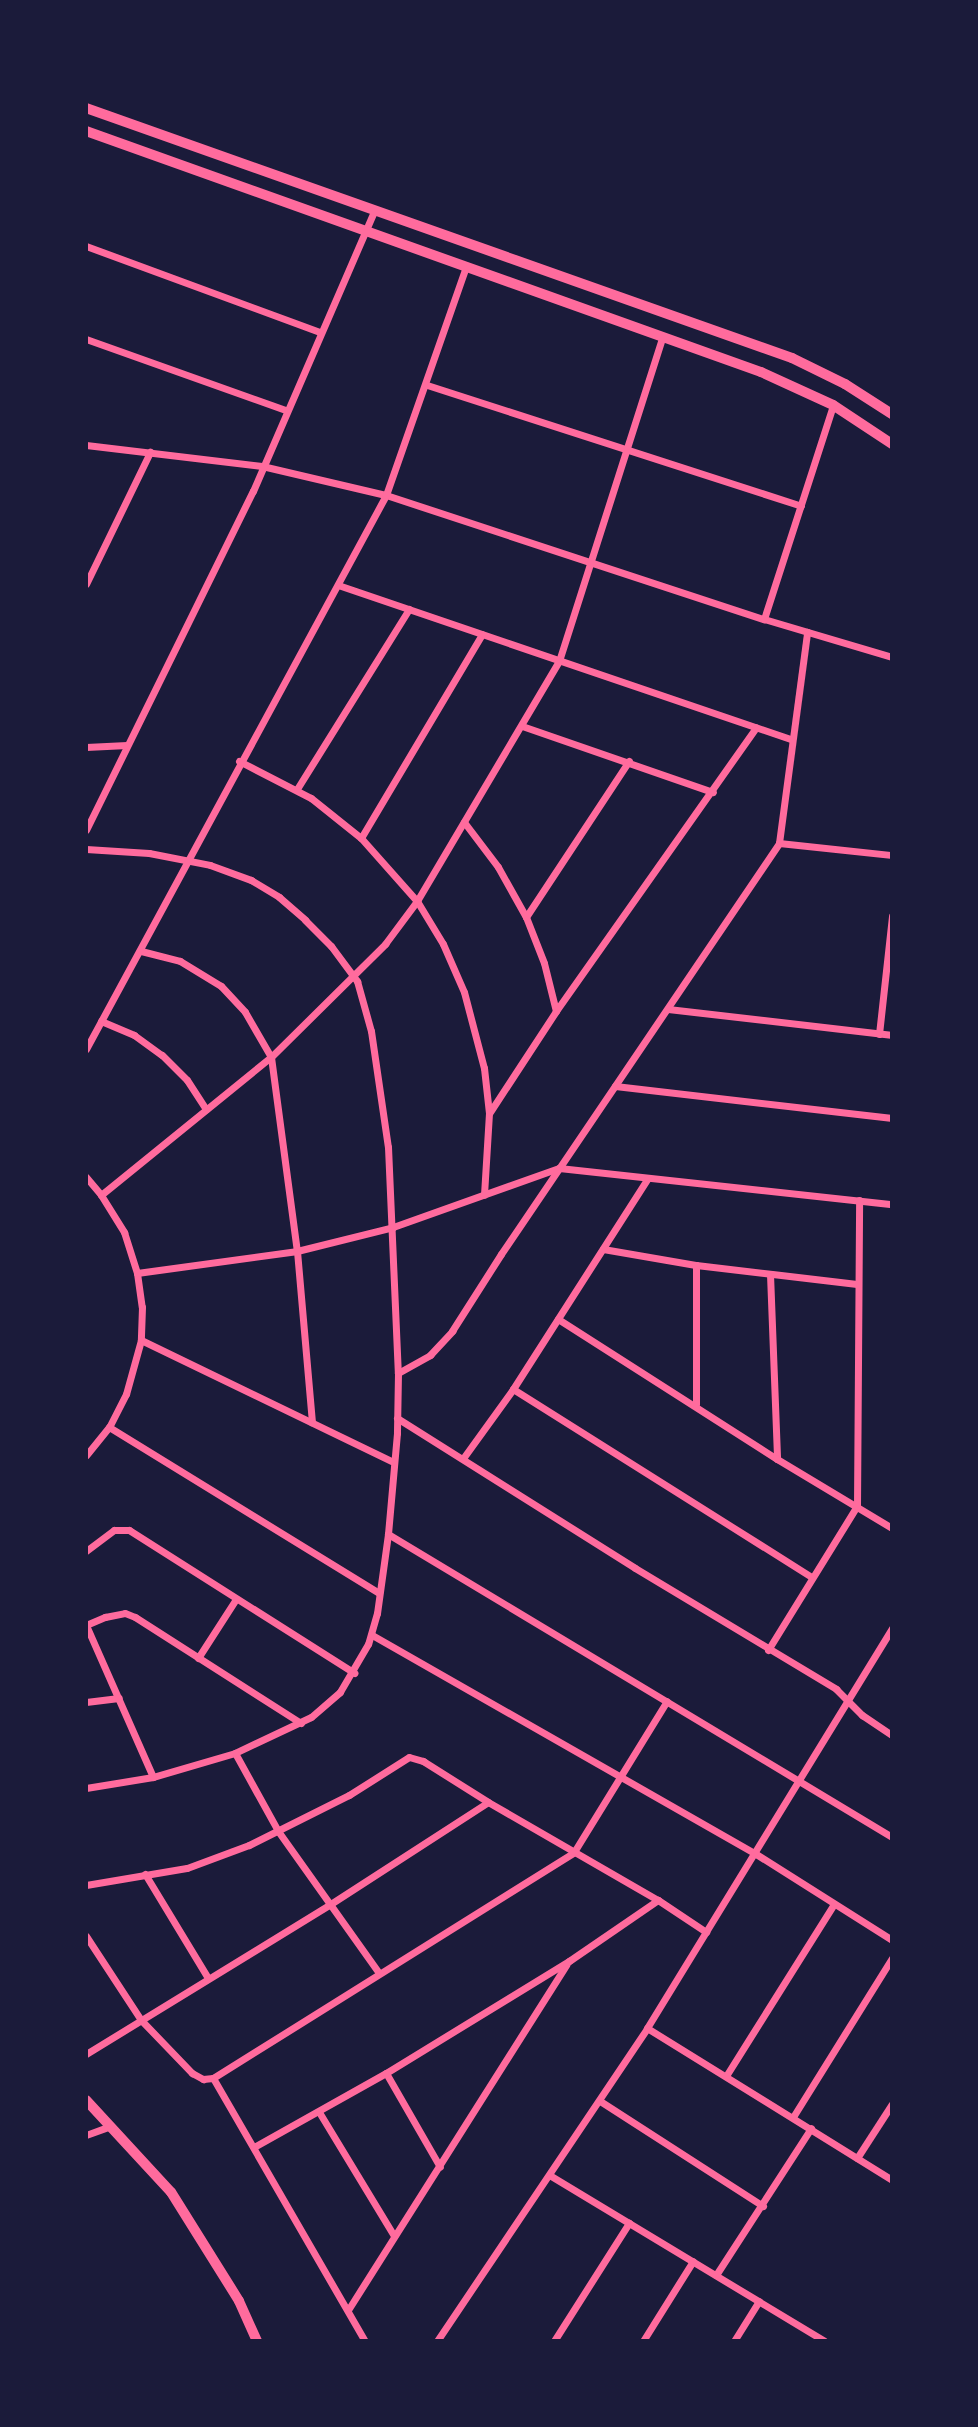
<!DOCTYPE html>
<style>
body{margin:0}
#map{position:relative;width:978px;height:2427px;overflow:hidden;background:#1b1b3a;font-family:"DejaVu Sans",sans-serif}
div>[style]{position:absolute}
.minor>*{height:7px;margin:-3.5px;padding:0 3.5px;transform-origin:3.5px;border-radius:3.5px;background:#ff6b9d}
.tertiary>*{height:10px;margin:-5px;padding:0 5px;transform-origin:5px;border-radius:5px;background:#ff6b9d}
.secondary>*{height:10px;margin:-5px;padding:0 5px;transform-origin:5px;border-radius:5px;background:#ff6b9d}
span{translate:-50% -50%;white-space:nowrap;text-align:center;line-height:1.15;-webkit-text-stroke:5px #1b1b3a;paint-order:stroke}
.frame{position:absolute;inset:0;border:88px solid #1b1b3a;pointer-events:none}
</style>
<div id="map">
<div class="minor">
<div style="left:86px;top:246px;width:249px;rotate:20.2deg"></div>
<div style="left:86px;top:339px;width:211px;rotate:19.6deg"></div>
<div style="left:427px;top:385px;width:393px;rotate:17.9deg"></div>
<div style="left:86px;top:445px;width:177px;rotate:6.8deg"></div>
<div style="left:262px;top:466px;width:127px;rotate:13.2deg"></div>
<div style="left:386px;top:495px;width:398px;rotate:18.2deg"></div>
<div style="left:764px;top:619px;width:134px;rotate:16.5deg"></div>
<div style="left:86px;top:584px;width:147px;rotate:-64.1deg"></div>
<div style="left:338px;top:585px;width:478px;rotate:18.8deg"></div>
<div style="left:764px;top:619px;width:225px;rotate:-72.1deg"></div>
<div style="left:522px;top:726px;width:202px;rotate:19.1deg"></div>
<div style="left:86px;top:747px;width:41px;rotate:-2.8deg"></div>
<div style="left:239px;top:761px;width:81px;rotate:27.2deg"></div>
<div style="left:311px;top:798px;width:64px;rotate:38.7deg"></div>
<div style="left:361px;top:838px;width:84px;rotate:48.4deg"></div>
<div style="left:417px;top:901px;width:50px;rotate:58.8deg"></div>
<div style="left:443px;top:944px;width:52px;rotate:66.4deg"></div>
<div style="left:464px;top:992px;width:79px;rotate:75.3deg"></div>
<div style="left:484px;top:1068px;width:45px;rotate:83.7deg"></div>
<div style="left:489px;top:1113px;width:82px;rotate:93.5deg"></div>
<div style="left:297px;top:789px;width:212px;rotate:-58.1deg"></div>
<div style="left:464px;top:822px;width:56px;rotate:52.9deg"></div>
<div style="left:498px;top:867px;width:57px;rotate:60.8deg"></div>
<div style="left:526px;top:917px;width:49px;rotate:68.6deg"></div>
<div style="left:544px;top:963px;width:49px;rotate:76deg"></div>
<div style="left:86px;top:830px;width:378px;rotate:-63.8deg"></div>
<div style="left:253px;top:491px;width:307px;rotate:-66.6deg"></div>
<div style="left:361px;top:838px;width:237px;rotate:-59.3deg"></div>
<div style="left:779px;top:843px;width:114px;rotate:6.1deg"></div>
<div style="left:86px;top:849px;width:63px;rotate:3.6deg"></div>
<div style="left:149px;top:853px;width:62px;rotate:11.1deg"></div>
<div style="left:210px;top:865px;width:44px;rotate:20.1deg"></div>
<div style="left:251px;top:880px;width:33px;rotate:31deg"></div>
<div style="left:279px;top:897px;width:35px;rotate:41deg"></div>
<div style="left:305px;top:920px;width:37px;rotate:45deg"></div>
<div style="left:331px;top:946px;width:44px;rotate:53.4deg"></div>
<div style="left:357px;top:981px;width:52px;rotate:74.4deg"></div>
<div style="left:371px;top:1031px;width:117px;rotate:81.7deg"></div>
<div style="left:388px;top:1147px;width:226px;rotate:87.5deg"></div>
<div style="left:398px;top:1373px;width:60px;rotate:91deg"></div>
<div style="left:397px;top:1433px;width:101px;rotate:95.1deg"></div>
<div style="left:388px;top:1534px;width:80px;rotate:97.9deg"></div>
<div style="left:377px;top:1613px;width:32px;rotate:106deg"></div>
<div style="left:368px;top:1644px;width:56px;rotate:120.3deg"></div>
<div style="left:340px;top:1692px;width:38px;rotate:139deg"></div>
<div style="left:311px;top:1717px;width:84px;rotate:154.7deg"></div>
<div style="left:235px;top:1753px;width:85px;rotate:163.7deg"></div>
<div style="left:153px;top:1777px;width:68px;rotate:170.7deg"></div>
<div style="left:526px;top:917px;width:187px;rotate:-56.6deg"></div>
<div style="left:141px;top:951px;width:40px;rotate:14.4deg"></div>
<div style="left:180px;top:961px;width:48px;rotate:31.4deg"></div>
<div style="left:221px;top:986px;width:35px;rotate:47deg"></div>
<div style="left:245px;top:1012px;width:52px;rotate:60deg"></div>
<div style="left:271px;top:1057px;width:196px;rotate:82.4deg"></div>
<div style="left:297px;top:1251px;width:172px;rotate:85deg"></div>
<div style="left:668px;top:1009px;width:226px;rotate:6.6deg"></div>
<div style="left:101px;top:1021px;width:36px;rotate:23deg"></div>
<div style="left:134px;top:1035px;width:34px;rotate:36deg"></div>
<div style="left:162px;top:1055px;width:35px;rotate:45deg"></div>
<div style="left:187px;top:1080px;width:35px;rotate:57deg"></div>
<div style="left:879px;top:1034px;width:119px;rotate:-83.7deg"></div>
<div style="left:86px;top:1049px;width:630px;rotate:-61.56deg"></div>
<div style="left:386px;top:495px;width:243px;rotate:-70.7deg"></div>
<div style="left:615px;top:1086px;width:279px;rotate:6.6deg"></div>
<div style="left:490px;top:1112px;width:121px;rotate:-56.8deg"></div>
<div style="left:556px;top:1011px;width:347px;rotate:-54.8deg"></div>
<div style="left:86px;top:1177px;width:23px;rotate:50deg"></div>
<div style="left:101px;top:1195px;width:44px;rotate:58.1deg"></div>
<div style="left:124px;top:1232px;width:43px;rotate:72.4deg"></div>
<div style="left:137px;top:1273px;width:34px;rotate:82deg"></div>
<div style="left:142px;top:1307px;width:33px;rotate:92deg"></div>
<div style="left:141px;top:1340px;width:56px;rotate:105.5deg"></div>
<div style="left:126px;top:1394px;width:37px;rotate:117deg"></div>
<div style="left:109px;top:1427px;width:36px;rotate:129deg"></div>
<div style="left:101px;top:1195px;width:219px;rotate:-39.1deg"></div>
<div style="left:271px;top:1057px;width:161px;rotate:-44.7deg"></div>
<div style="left:385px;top:944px;width:54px;rotate:-53.3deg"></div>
<div style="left:417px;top:901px;width:279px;rotate:-59.4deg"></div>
<div style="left:559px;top:661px;width:341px;rotate:-72.3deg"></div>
<div style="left:603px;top:1249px;width:94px;rotate:9.8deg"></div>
<div style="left:696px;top:1265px;width:162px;rotate:6.7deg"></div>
<div style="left:137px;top:1273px;width:162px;rotate:-7.8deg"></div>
<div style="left:297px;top:1251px;width:99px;rotate:-14deg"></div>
<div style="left:393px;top:1227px;width:176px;rotate:-19.6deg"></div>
<div style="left:559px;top:1168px;width:335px;rotate:6.2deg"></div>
<div style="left:770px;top:1274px;width:185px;rotate:87.8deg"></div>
<div style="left:558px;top:1319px;width:260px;rotate:32.6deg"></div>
<div style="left:777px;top:1459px;width:134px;rotate:31deg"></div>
<div style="left:141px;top:1340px;width:280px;rotate:25.8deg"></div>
<div style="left:398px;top:1373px;width:37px;rotate:-29deg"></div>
<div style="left:430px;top:1355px;width:33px;rotate:-47deg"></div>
<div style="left:452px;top:1331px;width:91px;rotate:-57.5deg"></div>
<div style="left:501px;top:1254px;width:496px;rotate:-55.9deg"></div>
<div style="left:779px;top:843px;width:213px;rotate:-82.4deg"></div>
<div style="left:513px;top:1389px;width:353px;rotate:32.2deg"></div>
<div style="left:696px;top:1404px;width:139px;rotate:-90deg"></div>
<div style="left:397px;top:1418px;width:281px;rotate:32.2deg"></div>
<div style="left:635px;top:1568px;width:235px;rotate:31deg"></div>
<div style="left:836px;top:1689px;width:37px;rotate:45deg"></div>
<div style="left:862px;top:1715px;width:36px;rotate:34deg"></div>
<div style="left:109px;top:1427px;width:317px;rotate:31.6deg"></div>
<div style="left:464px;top:1457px;width:84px;rotate:-54.2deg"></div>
<div style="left:513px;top:1389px;width:250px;rotate:-57.4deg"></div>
<div style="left:388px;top:1534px;width:588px;rotate:31.01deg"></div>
<div style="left:86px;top:1551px;width:35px;rotate:-37deg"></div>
<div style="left:114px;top:1530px;width:15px"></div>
<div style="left:129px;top:1530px;width:267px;rotate:32.4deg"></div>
<div style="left:372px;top:1635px;width:442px;rotate:29.7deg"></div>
<div style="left:756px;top:1854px;width:161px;rotate:32.3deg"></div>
<div style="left:768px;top:1650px;width:169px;rotate:-58.3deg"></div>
<div style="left:857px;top:1506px;width:306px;rotate:-89.6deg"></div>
<div style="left:198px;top:1658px;width:70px;rotate:-57.2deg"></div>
<div style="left:86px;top:1702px;width:33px;rotate:-7deg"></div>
<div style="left:235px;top:1753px;width:89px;rotate:61.1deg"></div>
<div style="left:278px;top:1831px;width:174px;rotate:54.6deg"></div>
<div style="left:153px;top:1777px;width:166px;rotate:-113.8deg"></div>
<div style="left:86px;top:1625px;width:21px;rotate:-23deg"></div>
<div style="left:105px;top:1617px;width:20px;rotate:-11deg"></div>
<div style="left:125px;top:1613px;width:11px;rotate:22deg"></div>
<div style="left:135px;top:1617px;width:197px;rotate:32.6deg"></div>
<div style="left:145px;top:1874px;width:122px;rotate:58.8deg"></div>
<div style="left:86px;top:1885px;width:102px;rotate:-9.6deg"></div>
<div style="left:187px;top:1868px;width:66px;rotate:-20.4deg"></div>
<div style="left:249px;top:1845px;width:112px;rotate:-26.6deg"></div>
<div style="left:349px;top:1795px;width:71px;rotate:-32.3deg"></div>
<div style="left:409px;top:1757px;width:15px;rotate:16deg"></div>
<div style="left:423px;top:1761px;width:77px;rotate:32.2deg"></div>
<div style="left:488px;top:1802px;width:196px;rotate:30deg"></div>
<div style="left:658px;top:1900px;width:58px;rotate:33.7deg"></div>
<div style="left:86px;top:1936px;width:100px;rotate:56.8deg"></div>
<div style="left:141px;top:2020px;width:74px;rotate:46.1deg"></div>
<div style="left:192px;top:2073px;width:13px;rotate:29deg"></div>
<div style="left:203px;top:2079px;width:10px;rotate:-6deg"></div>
<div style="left:213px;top:2078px;width:426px;rotate:-32deg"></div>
<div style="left:574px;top:1852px;width:177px;rotate:-58.4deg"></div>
<div style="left:647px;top:2028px;width:288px;rotate:31.8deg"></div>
<div style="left:86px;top:2054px;width:285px;rotate:-31.5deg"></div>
<div style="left:329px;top:1905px;width:189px;rotate:-32.9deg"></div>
<div style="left:386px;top:2073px;width:108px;rotate:60.1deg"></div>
<div style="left:726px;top:2076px;width:203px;rotate:-57.9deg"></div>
<div style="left:213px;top:2078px;width:304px;rotate:60deg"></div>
<div style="left:600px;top:2101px;width:194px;rotate:32.8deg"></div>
<div style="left:319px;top:2112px;width:145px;rotate:58.8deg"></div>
<div style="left:793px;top:2117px;width:187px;rotate:-58.1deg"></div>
<div style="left:86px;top:2135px;width:23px;rotate:-20deg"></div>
<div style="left:254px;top:2147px;width:151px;rotate:-29.3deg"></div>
<div style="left:386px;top:2073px;width:215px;rotate:-31.5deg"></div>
<div style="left:569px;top:1961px;width:108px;rotate:-34.4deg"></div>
<div style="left:857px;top:2158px;width:64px;rotate:-57.1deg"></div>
<div style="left:551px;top:2176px;width:319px;rotate:31.1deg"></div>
<div style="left:716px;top:2275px;width:175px;rotate:-57.1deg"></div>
<div style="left:348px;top:2310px;width:409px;rotate:-57.7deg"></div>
<div style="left:437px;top:2341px;width:377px;rotate:-56.1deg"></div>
<div style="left:647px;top:2028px;width:469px;rotate:-58.5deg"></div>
<div style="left:554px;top:2341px;width:140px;rotate:-57.6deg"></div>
<div style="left:643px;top:2341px;width:94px;rotate:-58deg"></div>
<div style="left:734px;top:2341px;width:47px;rotate:-58deg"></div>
</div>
<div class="tertiary">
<div style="left:86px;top:2100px;width:125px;rotate:47.3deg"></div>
<div style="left:171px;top:2192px;width:128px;rotate:58deg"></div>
<div style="left:239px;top:2301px;width:44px;rotate:65.8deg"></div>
</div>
<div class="secondary">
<div style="left:86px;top:108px;width:749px;rotate:19.5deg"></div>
<div style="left:792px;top:358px;width:59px;rotate:26.1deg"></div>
<div style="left:845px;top:384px;width:56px;rotate:32.6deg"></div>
<div style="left:86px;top:131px;width:717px;rotate:19.65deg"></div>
<div style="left:761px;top:372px;width:79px;rotate:24.6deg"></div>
<div style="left:833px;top:405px;width:71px;rotate:33.5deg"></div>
</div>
<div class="frame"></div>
</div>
